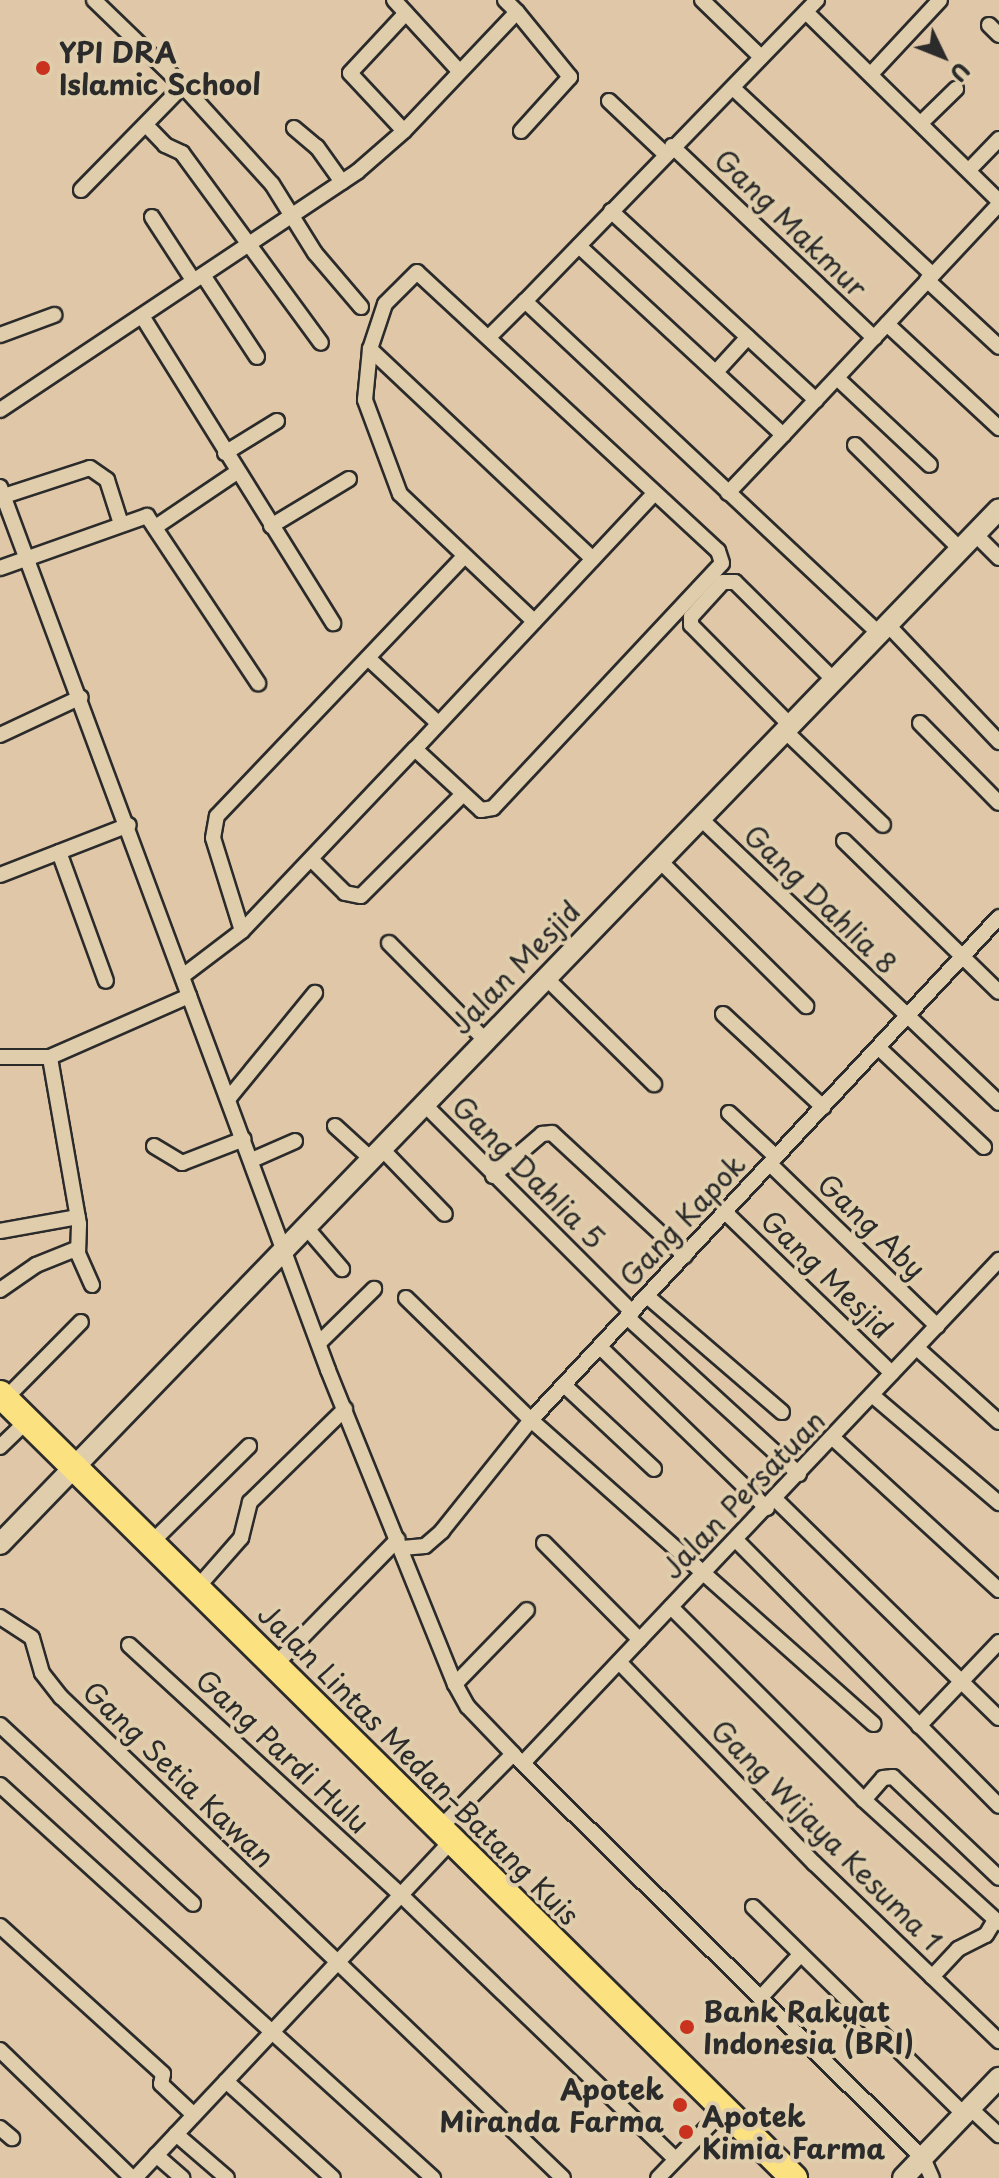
<!DOCTYPE html>
<meta charset="utf-8">
<style>
body{margin:0}
#map{position:relative;width:999px;height:2178px;overflow:hidden;background:#e0c7a7;font-family:"Playpen Sans",sans-serif}
div>[style]{position:absolute}
.roads{filter:drop-shadow(2px 0 #2b2b2b) drop-shadow(-2px 0 #2b2b2b) drop-shadow(0 2px #2b2b2b) drop-shadow(0 -2px #2b2b2b)}
.street>*{height:14px;margin:-7px;padding:0 7px;transform-origin:7px;border-radius:7px;background:#dfcdab}
.secondary>*{height:20px;margin:-10px;padding:0 10px;transform-origin:10px;border-radius:10px;background:#dfcdab}
.highway>*{height:26px;margin:-13px;padding:0 13px;transform-origin:13px;border-radius:13px;background:#fbe180}
.dots>*{width:22px;height:22px;translate:-50% -50%;box-sizing:border-box;border:4px solid #dfcdab;border-radius:50%}
span{translate:-50% -50%;white-space:nowrap;text-align:center;line-height:1.15;-webkit-text-stroke:8px #dfcdab;paint-order:stroke}
.poi-label{font-size:28px;color:#2b2b2b;font-weight:700}
.left{translate:0 -50%;text-align:left}
.right{translate:-100% -50%;text-align:right}
.street-label{font-size:28px;color:#2b2b2b}
.north{position:absolute;left:903px;top:16px;width:80px;height:80px;-webkit-text-stroke:6px #dfcdab;paint-order:stroke;rotate:133deg;font-size:22px;font-weight:700;line-height:32px;text-align:center;color:#2b2b2b}
.north::after{content:'';display:block;margin:auto;width:28px;height:36px;background:#2b2b2b;clip-path:polygon(50% 0,100% 100%,50% 72%,0 100%)}
</style>
<div id="map">
<div class="roads">
<div class="street">
<div style="left:94px;top:0;width:124px;rotate:44deg"></div>
<div style="left:183px;top:86px;width:132px;rotate:47.8deg"></div>
<div style="left:272px;top:184px;width:81px;rotate:58.1deg"></div>
<div style="left:315px;top:253px;width:71px;rotate:49.6deg"></div>
<div style="left:394px;top:0;width:96px;rotate:47.5deg"></div>
<div style="left:702px;top:0;width:82px;rotate:44deg"></div>
<div style="left:817px;top:0;width:419px;rotate:134.1deg"></div>
<div style="left:525px;top:301px;width:484px;rotate:43.2deg"></div>
<div style="left:517px;top:12px;width:84px;rotate:50.8deg"></div>
<div style="left:570px;top:77px;width:73px;rotate:132.2deg"></div>
<div style="left:806px;top:12px;width:270px;rotate:44.4deg"></div>
<div style="left:989px;top:25px;width:14px;rotate:45deg"></div>
<div style="left:871px;top:74px;width:101px;rotate:-47deg"></div>
<div style="left:733px;top:88px;width:272px;rotate:43.1deg"></div>
<div style="left:609px;top:101px;width:77px;rotate:43.4deg"></div>
<div style="left:921px;top:123px;width:49px;rotate:-44.2deg"></div>
<div style="left:146px;top:125px;width:28px;rotate:46deg"></div>
<div style="left:165px;top:145px;width:19px;rotate:25deg"></div>
<div style="left:182px;top:153px;width:235px;rotate:53.8deg"></div>
<div style="left:294px;top:128px;width:30px;rotate:40deg"></div>
<div style="left:317px;top:147px;width:43px;rotate:54.5deg"></div>
<div style="left:404px;top:131px;width:79px;rotate:-133deg"></div>
<div style="left:350px;top:73px;width:82px;rotate:-47deg"></div>
<div style="left:672px;top:146px;width:279px;rotate:43.5deg"></div>
<div style="left:969px;top:170px;width:43px;rotate:-45.9deg"></div>
<div style="left:81px;top:190px;width:146px;rotate:-45.6deg"></div>
<div style="left:611px;top:211px;width:279px;rotate:42.7deg"></div>
<div style="left:152px;top:217px;width:75px;rotate:56.9deg"></div>
<div style="left:579px;top:246px;width:278px;rotate:42.8deg"></div>
<div style="left:783px;top:435px;width:316px;rotate:-46.9deg"></div>
<div style="left:203px;top:275px;width:98px;rotate:56.6deg"></div>
<div style="left:927px;top:280px;width:98px;rotate:42.9deg"></div>
<div style="left:142px;top:316px;width:362px;rotate:58.1deg"></div>
<div style="left:887px;top:324px;width:153px;rotate:42.9deg"></div>
<div style="left:0;top:335px;width:58px;rotate:-20.3deg"></div>
<div style="left:489px;top:337px;width:51px;rotate:-45deg"></div>
<div style="left:370px;top:349px;width:306px;rotate:43.3deg"></div>
<div style="left:716px;top:372px;width:47px;rotate:-47.6deg"></div>
<div style="left:837px;top:378px;width:127px;rotate:43.1deg"></div>
<div style="left:0;top:410px;width:429px;rotate:-33.7deg"></div>
<div style="left:357px;top:172px;width:62px;rotate:-41.1deg"></div>
<div style="left:404px;top:131px;width:164px;rotate:-46.5deg"></div>
<div style="left:517px;top:12px;width:17px;rotate:-135deg"></div>
<div style="left:855px;top:445px;width:148px;rotate:44.7deg"></div>
<div style="left:225px;top:453px;width:61px;rotate:-31.6deg"></div>
<div style="left:0;top:487px;width:942px;rotate:69.62deg"></div>
<div style="left:328px;top:1370px;width:339px;rotate:68deg"></div>
<div style="left:455px;top:1684px;width:26px;rotate:61deg"></div>
<div style="left:468px;top:1707px;width:65px;rotate:46.2deg"></div>
<div style="left:513px;top:1754px;width:576px;rotate:44.58deg"></div>
<div style="left:923px;top:2158px;width:22px;rotate:66deg"></div>
<div style="left:728px;top:493px;width:80px;rotate:-46.5deg"></div>
<div style="left:4px;top:496px;width:90px;rotate:-18deg"></div>
<div style="left:90px;top:468px;width:21px;rotate:35deg"></div>
<div style="left:107px;top:480px;width:46px;rotate:72.3deg"></div>
<div style="left:157px;top:526px;width:97px;rotate:-34deg"></div>
<div style="left:271px;top:526px;width:91px;rotate:-31.1deg"></div>
<div style="left:975px;top:534px;width:34px;rotate:45deg"></div>
<div style="left:0;top:568px;width:156px;rotate:-19.5deg"></div>
<div style="left:147px;top:516px;width:201px;rotate:56.4deg"></div>
<div style="left:887px;top:624px;width:163px;rotate:46.5deg"></div>
<div style="left:368px;top:658px;width:96px;rotate:42.9deg"></div>
<div style="left:920px;top:723px;width:112px;rotate:45.4deg"></div>
<div style="left:789px;top:724px;width:139px;rotate:-134.7deg"></div>
<div style="left:691px;top:625px;width:8px;rotate:-90deg"></div>
<div style="left:691px;top:617px;width:47px;rotate:-47.6deg"></div>
<div style="left:723px;top:582px;width:12px"></div>
<div style="left:735px;top:582px;width:136px;rotate:44.7deg"></div>
<div style="left:784px;top:730px;width:137px;rotate:43.8deg"></div>
<div style="left:0;top:735px;width:89px;rotate:-25.1deg"></div>
<div style="left:415px;top:749px;width:349px;rotate:-46.9deg"></div>
<div style="left:700px;top:818px;width:413px;rotate:43.6deg"></div>
<div style="left:844px;top:841px;width:216px;rotate:44.3deg"></div>
<div style="left:59px;top:852px;width:137px;rotate:70deg"></div>
<div style="left:658px;top:859px;width:209px;rotate:44.8deg"></div>
<div style="left:313px;top:861px;width:45px;rotate:45deg"></div>
<div style="left:345px;top:893px;width:16px;rotate:11deg"></div>
<div style="left:361px;top:896px;width:144px;rotate:-45deg"></div>
<div style="left:0;top:875px;width:138px;rotate:-21.2deg"></div>
<div style="left:242px;top:931px;width:97px;rotate:-107.3deg"></div>
<div style="left:213px;top:838px;width:22px;rotate:-80deg"></div>
<div style="left:217px;top:816px;width:356px;rotate:-46.4deg"></div>
<div style="left:389px;top:943px;width:135px;rotate:45.3deg"></div>
<div style="left:184px;top:975px;width:73px;rotate:-37.2deg"></div>
<div style="left:242px;top:931px;width:251px;rotate:-46.5deg"></div>
<div style="left:415px;top:749px;width:90px;rotate:42.7deg"></div>
<div style="left:481px;top:810px;width:12px;rotate:-9deg"></div>
<div style="left:493px;top:808px;width:335px;rotate:-46.9deg"></div>
<div style="left:722px;top:563px;width:13px;rotate:-108deg"></div>
<div style="left:718px;top:551px;width:410px;rotate:-137.2deg"></div>
<div style="left:417px;top:272px;width:45px;rotate:135deg"></div>
<div style="left:385px;top:304px;width:47px;rotate:108.4deg"></div>
<div style="left:370px;top:349px;width:51px;rotate:95.6deg"></div>
<div style="left:365px;top:400px;width:100px;rotate:69.6deg"></div>
<div style="left:400px;top:494px;width:185px;rotate:43.5deg"></div>
<div style="left:545px;top:977px;width:153px;rotate:44.5deg"></div>
<div style="left:723px;top:1014px;width:137px;rotate:42.9deg"></div>
<div style="left:880px;top:1049px;width:143px;rotate:43.3deg"></div>
<div style="left:0;top:1057px;width:50px"></div>
<div style="left:229px;top:1098px;width:136px;rotate:-50.7deg"></div>
<div style="left:423px;top:1103px;width:296px;rotate:45deg"></div>
<div style="left:729px;top:1113px;width:64px;rotate:43.1deg"></div>
<div style="left:335px;top:1126px;width:47px;rotate:42.4deg"></div>
<div style="left:154px;top:1146px;width:33px;rotate:31deg"></div>
<div style="left:182px;top:1163px;width:66px;rotate:-21.2deg"></div>
<div style="left:380px;top:1147px;width:93px;rotate:45.9deg"></div>
<div style="left:252px;top:1160px;width:47px;rotate:-23.8deg"></div>
<div style="left:770px;top:1164px;width:233px;rotate:44.1deg"></div>
<div style="left:493px;top:1176px;width:65px;rotate:-40.6deg"></div>
<div style="left:542px;top:1134px;width:10px;rotate:-6deg"></div>
<div style="left:552px;top:1133px;width:181px;rotate:42.8deg"></div>
<div style="left:725px;top:1212px;width:232px;rotate:44deg"></div>
<div style="left:305px;top:1226px;width:57px;rotate:49.3deg"></div>
<div style="left:0;top:1231px;width:79px;rotate:-10.2deg"></div>
<div style="left:92px;top:1285px;width:34px;rotate:-114deg"></div>
<div style="left:78px;top:1254px;width:30px;rotate:-88deg"></div>
<div style="left:79px;top:1224px;width:169px;rotate:-99.9deg"></div>
<div style="left:50px;top:1057px;width:152px;rotate:-23.7deg"></div>
<div style="left:0;top:1290px;width:44px;rotate:-34.8deg"></div>
<div style="left:36px;top:1265px;width:45px;rotate:-22deg"></div>
<div style="left:647px;top:1296px;width:178px;rotate:40.7deg"></div>
<div style="left:406px;top:1298px;width:175px;rotate:44.3deg"></div>
<div style="left:531px;top:1420px;width:458px;rotate:41.6deg"></div>
<div style="left:627px;top:1317px;width:233px;rotate:42.4deg"></div>
<div style="left:320px;top:1342px;width:76px;rotate:-44.5deg"></div>
<div style="left:600px;top:1347px;width:232px;rotate:44deg"></div>
<div style="left:918px;top:1349px;width:109px;rotate:42deg"></div>
<div style="left:564px;top:1385px;width:123px;rotate:43deg"></div>
<div style="left:872px;top:1395px;width:167px;rotate:40.4deg"></div>
<div style="left:5px;top:1399px;width:108px;rotate:-45.4deg"></div>
<div style="left:833px;top:1438px;width:225px;rotate:42.5deg"></div>
<div style="left:0;top:1447px;width:37px;rotate:-44deg"></div>
<div style="left:775px;top:1499px;width:313px;rotate:44.4deg"></div>
<div style="left:736px;top:1540px;width:374px;rotate:45.3deg"></div>
<div style="left:151px;top:1543px;width:138px;rotate:-44.7deg"></div>
<div style="left:544px;top:1543px;width:136px;rotate:45.3deg"></div>
<div style="left:402px;top:1548px;width:23px;rotate:-5deg"></div>
<div style="left:425px;top:1546px;width:23px;rotate:-41deg"></div>
<div style="left:442px;top:1531px;width:142px;rotate:-51.3deg"></div>
<div style="left:531px;top:1420px;width:687px;rotate:-47.06deg"></div>
<div style="left:197px;top:1588px;width:67px;rotate:-48.7deg"></div>
<div style="left:241px;top:1538px;width:37px;rotate:-76deg"></div>
<div style="left:250px;top:1502px;width:133px;rotate:-44.4deg"></div>
<div style="left:671px;top:1607px;width:273px;rotate:45deg"></div>
<div style="left:864px;top:1800px;width:183px;rotate:42.3deg"></div>
<div style="left:0;top:1617px;width:38px;rotate:33deg"></div>
<div style="left:32px;top:1638px;width:36px;rotate:74deg"></div>
<div style="left:42px;top:1673px;width:31px;rotate:52deg"></div>
<div style="left:61px;top:1697px;width:695px;rotate:43.78deg"></div>
<div style="left:129px;top:1645px;width:369px;rotate:42.6deg"></div>
<div style="left:401px;top:1895px;width:380px;rotate:43.9deg"></div>
<div style="left:620px;top:1663px;width:279px;rotate:45.9deg"></div>
<div style="left:814px;top:1863px;width:257px;rotate:43.9deg"></div>
<div style="left:274px;top:1666px;width:177px;rotate:-45.7deg"></div>
<div style="left:455px;top:1684px;width:103px;rotate:-45.8deg"></div>
<div style="left:0;top:1725px;width:263px;rotate:42.8deg"></div>
<div style="left:919px;top:1726px;width:116px;rotate:-46.4deg"></div>
<div style="left:523px;top:1763px;width:693px;rotate:-46.58deg"></div>
<div style="left:0;top:1785px;width:585px;rotate:42.23deg"></div>
<div style="left:864px;top:1800px;width:29px;rotate:-49deg"></div>
<div style="left:883px;top:1778px;width:10px;rotate:-6deg"></div>
<div style="left:893px;top:1777px;width:146px;rotate:43.6deg"></div>
<div style="left:440px;top:1828px;width:104px;rotate:-45.4deg"></div>
<div style="left:753px;top:1907px;width:296px;rotate:44.5deg"></div>
<div style="left:0;top:1926px;width:220px;rotate:42.2deg"></div>
<div style="left:163px;top:2074px;width:10px;rotate:101deg"></div>
<div style="left:161px;top:2084px;width:45px;rotate:43.2deg"></div>
<div style="left:932px;top:1977px;width:38px;rotate:-47deg"></div>
<div style="left:958px;top:1949px;width:31px;rotate:-27deg"></div>
<div style="left:986px;top:1935px;width:17px;rotate:-59deg"></div>
<div style="left:762px;top:1996px;width:54px;rotate:-47.2deg"></div>
<div style="left:0;top:2050px;width:184px;rotate:44.1deg"></div>
<div style="left:226px;top:2081px;width:144px;rotate:42.2deg"></div>
<div style="left:970px;top:2108px;width:40px;rotate:43deg"></div>
<div style="left:0;top:2128px;width:16px;rotate:40deg"></div>
<div style="left:176px;top:2134px;width:67px;rotate:40.8deg"></div>
<div style="left:156px;top:2155px;width:35px;rotate:41deg"></div>
<div style="left:135px;top:2178px;width:463px;rotate:-46.8deg"></div>
<div style="left:658px;top:2178px;width:95px;rotate:-45.9deg"></div>
</div>
<div class="secondary">
<div style="left:0;top:1544px;width:1438px;rotate:-46.01deg"></div>
<div style="left:903px;top:2178px;width:139px;rotate:-46.2deg"></div>
</div>
<div class="highway">
<div style="left:0;top:1394px;width:1116px;rotate:44.64deg"></div>
</div>
</div>
<div class="dots">
<div style="left:43px;top:68px;background:#c8321e"></div>
<div style="left:687px;top:2027px;background:#c8321e"></div>
<div style="left:680px;top:2105px;background:#c8321e"></div>
<div style="left:686px;top:2132px;background:#c8321e"></div>
</div>
<div class="poi-label">
<span class="left" style="left:59px;top:68px">YPI DRA<br>Islamic School</span>
<span class="left" style="left:703px;top:2027px">Bank Rakyat<br>Indonesia (BRI)</span>
<span class="right" style="left:664px;top:2105px">Apotek<br>Miranda Farma</span>
<span class="left" style="left:702px;top:2132px">Apotek<br>Kimia Farma</span>
</div>
<div class="street-label">
<span style="left:791px;top:223px;rotate:44deg">Gang Makmur</span>
<span style="left:821px;top:899px;rotate:44deg">Gang Dahlia 8</span>
<span style="left:515px;top:967px;rotate:-46deg">Jalan Mesjid</span>
<span style="left:529px;top:1172px;rotate:45deg">Gang Dahlia 5</span>
<span style="left:682px;top:1220px;rotate:-47deg">Gang Kapok</span>
<span style="left:872px;top:1226px;rotate:44deg">Gang Aby</span>
<span style="left:827px;top:1274px;rotate:44deg">Gang Mesjid</span>
<span style="left:743px;top:1494px;rotate:-46deg">Jalan Persatuan</span>
<span style="left:283px;top:1751px;rotate:43deg">Gang Pardi Hulu</span>
<span style="left:419px;top:1764px;rotate:45deg">Jalan Lintas Medan–Batang Kuis</span>
<span style="left:179px;top:1774px;rotate:44deg">Gang Setia Kawan</span>
<span style="left:827px;top:1835px;rotate:45deg">Gang Wijaya Kesuma 1</span>
</div>
<div class="north">U</div>
</div>
